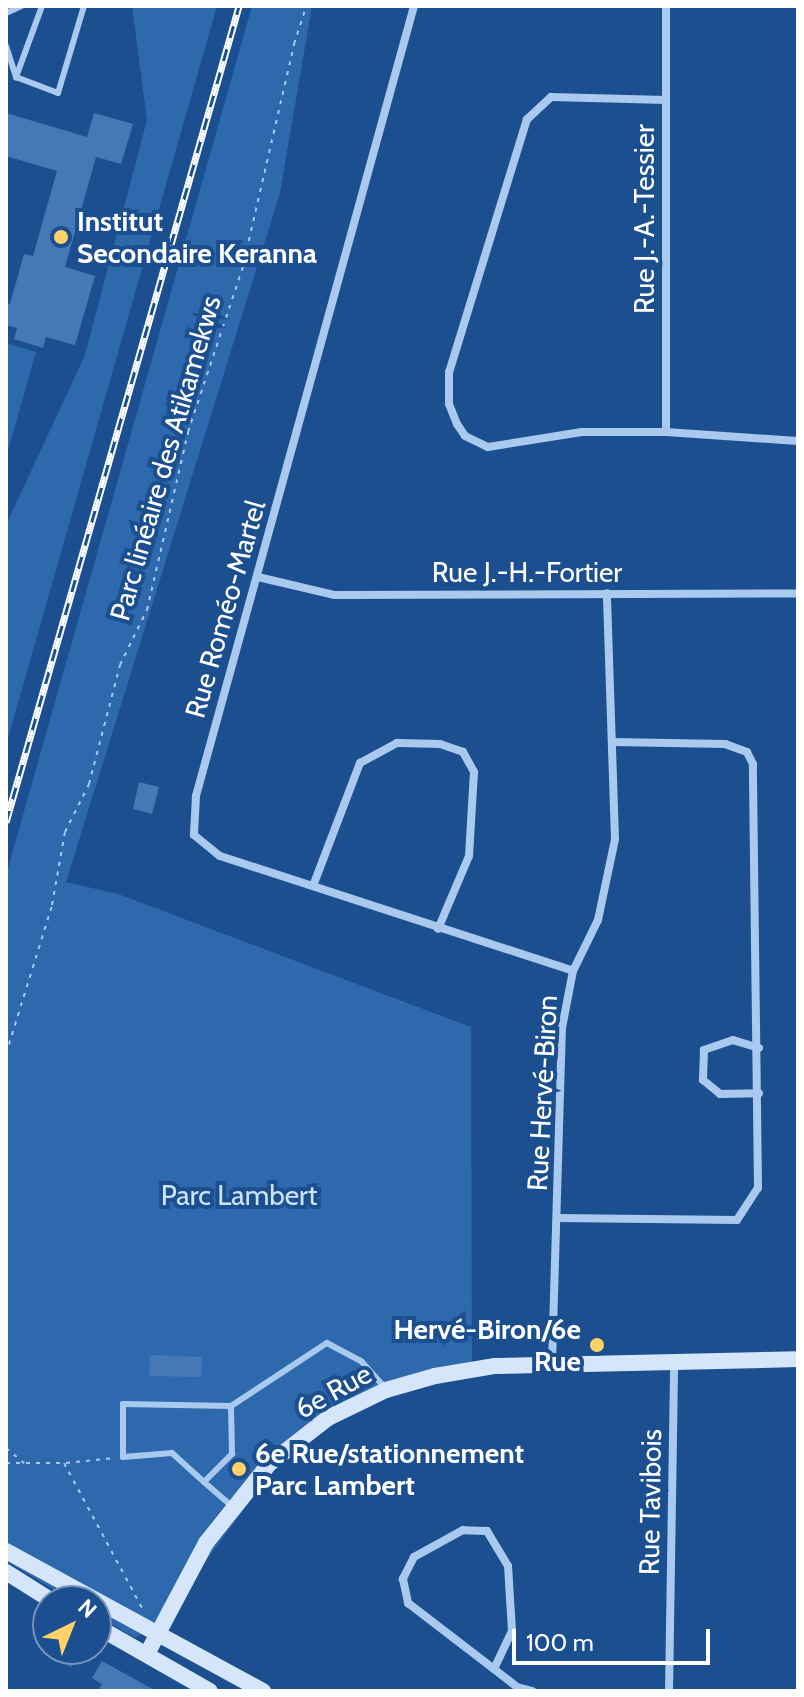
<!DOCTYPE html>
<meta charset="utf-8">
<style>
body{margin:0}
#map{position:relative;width:804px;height:1697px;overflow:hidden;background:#1b4f8f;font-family:Cabin,sans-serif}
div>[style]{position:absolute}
.green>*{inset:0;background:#2e69ad}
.building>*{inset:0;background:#4478b7}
.path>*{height:2px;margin-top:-1px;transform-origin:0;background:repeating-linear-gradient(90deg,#a9c9ee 0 4px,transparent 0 10px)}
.lane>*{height:6px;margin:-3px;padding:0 3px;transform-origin:3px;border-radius:3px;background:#a9c9ee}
.street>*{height:8px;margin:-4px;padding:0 4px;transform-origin:4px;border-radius:4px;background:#a9c9ee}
.secondary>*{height:16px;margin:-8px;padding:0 8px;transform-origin:8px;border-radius:8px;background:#d6e6fa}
.rail>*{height:7px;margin-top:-3.5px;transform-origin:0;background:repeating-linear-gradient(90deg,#1b4f8f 0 12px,#fff 0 24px);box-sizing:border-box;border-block:2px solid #fff}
.dots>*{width:22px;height:22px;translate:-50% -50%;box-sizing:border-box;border:4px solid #1b4f8f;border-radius:50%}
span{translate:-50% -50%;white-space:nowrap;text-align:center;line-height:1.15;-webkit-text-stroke:8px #1b4f8f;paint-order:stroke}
.street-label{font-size:28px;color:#fff}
.poi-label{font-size:28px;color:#fff;font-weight:700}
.left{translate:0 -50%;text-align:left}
.right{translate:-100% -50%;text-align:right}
.park-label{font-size:28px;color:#cfe3fa}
.frame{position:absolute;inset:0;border:8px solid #fff;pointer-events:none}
.north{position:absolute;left:32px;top:1585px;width:80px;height:80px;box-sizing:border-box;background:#1b4f8f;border:2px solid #7695bc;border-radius:50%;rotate:43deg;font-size:22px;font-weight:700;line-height:32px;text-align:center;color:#fff}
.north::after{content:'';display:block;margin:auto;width:28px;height:36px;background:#ffd166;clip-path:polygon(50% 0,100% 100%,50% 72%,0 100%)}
.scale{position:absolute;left:512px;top:1629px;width:198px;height:36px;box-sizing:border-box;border:4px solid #fff;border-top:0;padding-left:10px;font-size:24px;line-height:28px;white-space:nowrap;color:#fff;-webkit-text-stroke:6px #1b4f8f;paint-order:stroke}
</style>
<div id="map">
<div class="green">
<div style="clip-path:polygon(132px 6px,217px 6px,6px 745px,6px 525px,85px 355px,147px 120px)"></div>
<div style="clip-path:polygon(252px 6px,312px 6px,280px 193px,66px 882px,118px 894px,471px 1027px,472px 1363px,380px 1387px,296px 1439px,159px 1624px,135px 1638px,96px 1615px,96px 1601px,73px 1601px,6px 1561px,6px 875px)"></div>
<div style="clip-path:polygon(6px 343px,36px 352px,6px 458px)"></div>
</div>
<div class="building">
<div style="clip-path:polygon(6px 113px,87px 137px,94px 113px,133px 124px,121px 164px,96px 157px,65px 267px,95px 276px,75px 345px,46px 337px,43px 348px,14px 339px,17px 328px,6px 325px,6px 303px,10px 304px,24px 254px,33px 256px,57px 171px,6px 156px)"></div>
<div style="clip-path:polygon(139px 782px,159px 787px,152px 814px,133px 809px)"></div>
<div style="clip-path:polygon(150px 1355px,202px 1357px,201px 1377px,149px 1376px)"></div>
<div style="clip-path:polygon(57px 1649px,81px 1649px,71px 1667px,52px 1657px)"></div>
<div style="clip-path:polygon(102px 1661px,156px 1691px,98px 1691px,102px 1684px,92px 1678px)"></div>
</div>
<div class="path">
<div style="left:6px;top:1054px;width:156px;rotate:-72.8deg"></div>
<div style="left:52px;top:905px;width:74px;rotate:-79.9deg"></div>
<div style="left:65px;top:832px;width:54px;rotate:-63.4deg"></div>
<div style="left:89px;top:784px;width:123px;rotate:-75.4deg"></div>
<div style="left:120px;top:665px;width:61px;rotate:-63.9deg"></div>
<div style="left:147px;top:610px;width:183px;rotate:-77deg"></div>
<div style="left:188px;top:432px;width:171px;rotate:-71.6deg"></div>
<div style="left:242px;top:270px;width:232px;rotate:-77deg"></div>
<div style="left:294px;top:44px;width:40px;rotate:-72deg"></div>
<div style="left:6px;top:1448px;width:25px;rotate:40deg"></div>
<div style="left:6px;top:1463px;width:58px"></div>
<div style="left:64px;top:1463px;width:165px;rotate:61.7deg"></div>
<div style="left:66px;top:1463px;width:49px;rotate:-5.8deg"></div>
</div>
<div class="lane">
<div style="left:42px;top:6px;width:76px;rotate:110.1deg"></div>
<div style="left:16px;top:77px;width:45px;rotate:20.9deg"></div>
<div style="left:58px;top:93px;width:91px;rotate:-73.4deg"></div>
<div style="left:6px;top:13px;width:17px;rotate:-24deg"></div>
<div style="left:6px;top:46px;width:33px;rotate:72deg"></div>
<div style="left:231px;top:1406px;width:115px;rotate:-33.3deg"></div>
<div style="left:327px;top:1343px;width:38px;rotate:28deg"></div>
<div style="left:361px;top:1361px;width:36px;rotate:48deg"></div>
<div style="left:204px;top:1482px;width:40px;rotate:-45deg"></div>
<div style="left:232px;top:1454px;width:48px;rotate:-91.2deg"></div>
<div style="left:231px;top:1406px;width:108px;rotate:-178.9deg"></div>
<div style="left:123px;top:1404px;width:53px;rotate:90deg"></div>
<div style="left:123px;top:1457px;width:49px;rotate:-4.7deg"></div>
<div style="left:172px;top:1453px;width:43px;rotate:42.2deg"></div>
<div style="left:204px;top:1482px;width:37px;rotate:41deg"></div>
</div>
<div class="street">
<div style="left:414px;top:6px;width:820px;rotate:105.43deg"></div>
<div style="left:196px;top:796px;width:39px;rotate:93deg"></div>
<div style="left:194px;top:835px;width:33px;rotate:39deg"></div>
<div style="left:220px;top:856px;width:371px;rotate:18deg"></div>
<div style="left:666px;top:100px;width:115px;rotate:-178.5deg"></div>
<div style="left:551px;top:97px;width:33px;rotate:137deg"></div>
<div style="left:527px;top:119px;width:265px;rotate:107.1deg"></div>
<div style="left:449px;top:372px;width:32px;rotate:90deg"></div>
<div style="left:449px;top:404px;width:22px;rotate:68deg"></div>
<div style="left:457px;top:424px;width:14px;rotate:56deg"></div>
<div style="left:465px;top:436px;width:25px;rotate:26deg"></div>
<div style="left:488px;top:447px;width:95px;rotate:-9.1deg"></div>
<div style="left:582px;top:432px;width:84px"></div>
<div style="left:666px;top:432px;width:132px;rotate:3.9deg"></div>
<div style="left:666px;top:432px;width:426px;rotate:-90deg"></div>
<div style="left:258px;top:577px;width:79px;rotate:13.2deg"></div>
<div style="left:335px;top:595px;width:463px;rotate:-0.2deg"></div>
<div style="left:313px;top:886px;width:132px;rotate:-69.1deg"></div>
<div style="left:360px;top:763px;width:42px;rotate:-28.4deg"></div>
<div style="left:397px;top:743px;width:43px;rotate:1.3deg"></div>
<div style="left:440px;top:744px;width:24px;rotate:19deg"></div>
<div style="left:463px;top:752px;width:23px;rotate:61deg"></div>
<div style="left:474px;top:772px;width:84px;rotate:93.4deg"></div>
<div style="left:469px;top:856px;width:79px;rotate:113deg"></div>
<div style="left:759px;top:1048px;width:27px;rotate:-163deg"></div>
<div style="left:733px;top:1040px;width:31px;rotate:161deg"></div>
<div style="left:704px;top:1050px;width:30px;rotate:92deg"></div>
<div style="left:703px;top:1080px;width:22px;rotate:39deg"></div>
<div style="left:720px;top:1094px;width:39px;rotate:-1deg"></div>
<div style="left:557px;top:1218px;width:180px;rotate:0.6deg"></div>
<div style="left:737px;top:1220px;width:38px;rotate:-57deg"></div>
<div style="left:758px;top:1188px;width:424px;rotate:-90.7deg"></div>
<div style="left:753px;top:764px;width:13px;rotate:-117deg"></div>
<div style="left:747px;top:752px;width:23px;rotate:-160deg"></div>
<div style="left:725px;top:744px;width:112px;rotate:-179deg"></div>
<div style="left:552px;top:1363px;width:335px;rotate:-88.3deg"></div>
<div style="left:562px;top:1028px;width:58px;rotate:-79.1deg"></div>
<div style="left:573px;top:971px;width:57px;rotate:-63.9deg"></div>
<div style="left:598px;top:920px;width:83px;rotate:-78.1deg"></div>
<div style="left:615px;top:839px;width:246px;rotate:-91.9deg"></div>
<div style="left:494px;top:1669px;width:42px;rotate:-64.7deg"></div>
<div style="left:512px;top:1631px;width:65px;rotate:-93.5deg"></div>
<div style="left:508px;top:1566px;width:41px;rotate:-121deg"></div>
<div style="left:487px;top:1531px;width:24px;rotate:-178deg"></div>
<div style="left:463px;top:1530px;width:56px;rotate:151.1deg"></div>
<div style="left:414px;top:1557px;width:25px;rotate:117deg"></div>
<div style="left:403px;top:1579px;width:25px;rotate:78deg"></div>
<div style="left:408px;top:1603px;width:108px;rotate:37.5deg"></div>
<div style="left:494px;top:1669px;width:29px;rotate:38deg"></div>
<div style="left:517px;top:1687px;width:16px;rotate:15deg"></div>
<div style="left:669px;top:1691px;width:330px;rotate:-89.1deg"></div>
</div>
<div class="secondary">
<div style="left:6px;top:1551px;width:293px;rotate:28.6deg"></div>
<div style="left:6px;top:1572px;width:54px;rotate:32.2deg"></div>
<div style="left:96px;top:1626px;width:131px;rotate:29.7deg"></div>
<div style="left:147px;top:1654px;width:126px;rotate:-62deg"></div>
<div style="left:206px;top:1543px;width:101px;rotate:-51.4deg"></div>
<div style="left:269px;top:1464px;width:75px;rotate:-37.9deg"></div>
<div style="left:328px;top:1418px;width:64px;rotate:-25.8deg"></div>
<div style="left:386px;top:1390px;width:51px;rotate:-15.9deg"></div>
<div style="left:435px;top:1376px;width:61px;rotate:-9.5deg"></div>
<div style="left:495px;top:1366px;width:303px;rotate:-1.3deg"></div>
</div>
<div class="rail">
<div style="left:6px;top:822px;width:849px;rotate:-74.06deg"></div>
</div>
<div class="dots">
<div style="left:61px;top:237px;background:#ffd166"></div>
<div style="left:597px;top:1345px;background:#ffd166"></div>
<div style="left:239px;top:1469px;background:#ffd166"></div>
</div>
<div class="street-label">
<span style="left:644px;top:219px;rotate:-90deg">Rue J.-A.-Tessier</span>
<span style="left:165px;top:458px;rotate:-74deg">Parc linéaire des Atikamekws</span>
<span style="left:527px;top:572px">Rue J.-H.-Fortier</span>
<span style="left:225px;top:609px;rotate:-74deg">Rue Roméo-Martel</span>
<span style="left:542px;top:1093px;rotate:-87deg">Rue Hervé-Biron</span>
<span style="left:333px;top:1391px;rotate:-29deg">6e Rue</span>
<span style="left:650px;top:1502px;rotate:-89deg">Rue Tavibois</span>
</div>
<div class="poi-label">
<span class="left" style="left:77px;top:237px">Institut<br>Secondaire Keranna</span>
<span class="right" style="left:581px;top:1345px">Hervé-Biron/6e<br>Rue</span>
<span class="left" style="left:255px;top:1469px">6e Rue/stationnement<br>Parc Lambert</span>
</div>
<div class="park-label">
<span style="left:239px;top:1195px">Parc Lambert</span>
</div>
<div class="frame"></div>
<div class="north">N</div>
<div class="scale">100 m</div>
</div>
